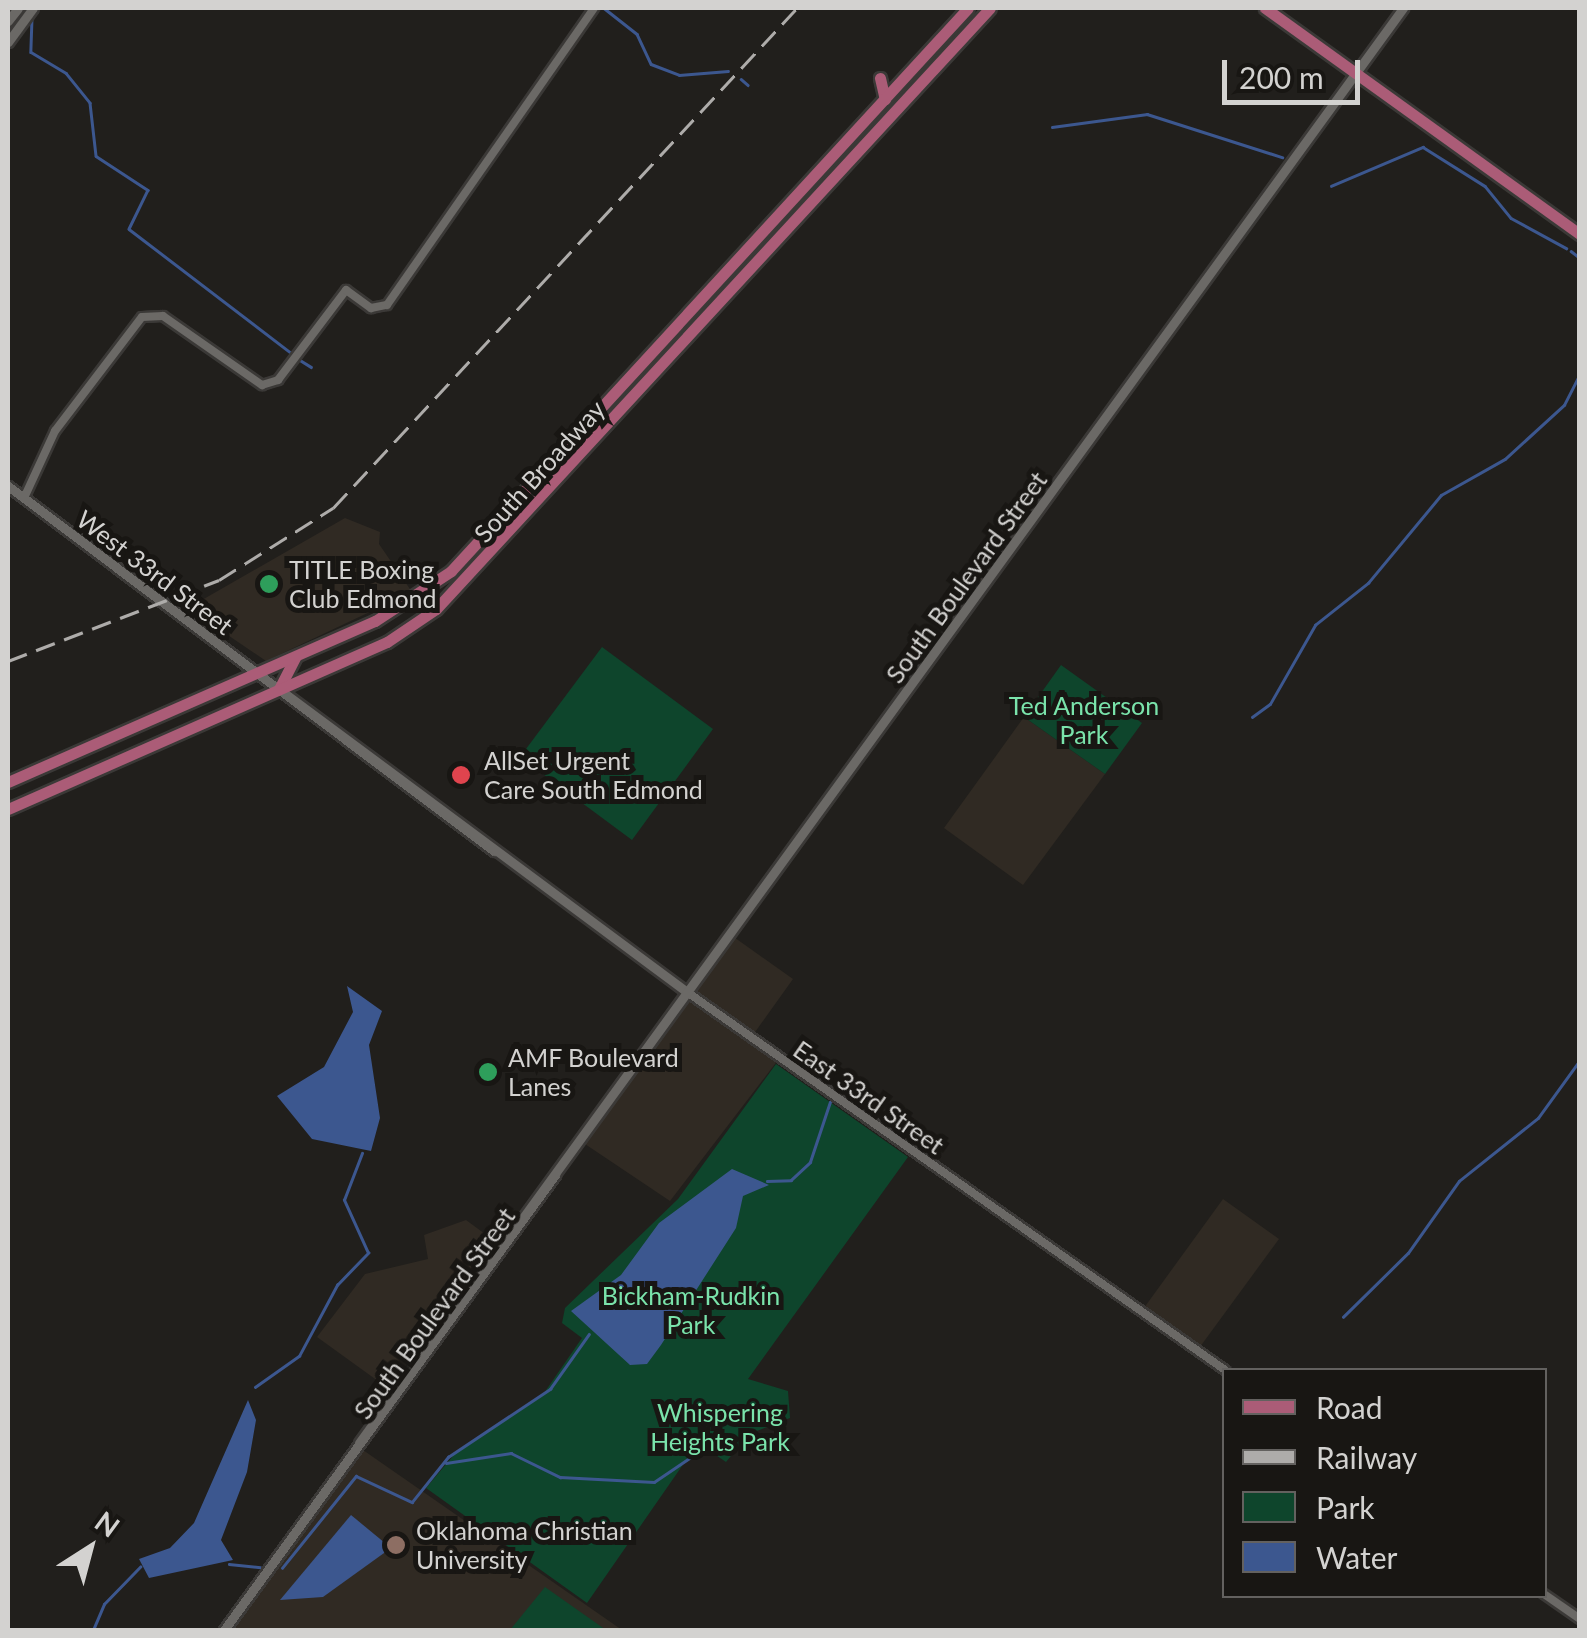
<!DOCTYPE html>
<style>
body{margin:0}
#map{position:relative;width:1587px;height:1638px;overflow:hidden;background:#211f1c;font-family:Lato,sans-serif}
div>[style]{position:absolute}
.built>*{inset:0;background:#302a23}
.green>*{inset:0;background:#0e452c}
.water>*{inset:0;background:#3c578f}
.stream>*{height:2.5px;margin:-1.25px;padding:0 1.25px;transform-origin:1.25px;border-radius:1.25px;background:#3c578f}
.roads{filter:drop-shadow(2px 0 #3b3937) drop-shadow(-2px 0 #3b3937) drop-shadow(0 2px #3b3937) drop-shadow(0 -2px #3b3937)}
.tertiary>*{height:8px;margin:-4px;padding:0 4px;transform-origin:4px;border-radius:4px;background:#6b6966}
.secondary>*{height:9px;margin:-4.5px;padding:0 4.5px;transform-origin:4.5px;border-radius:4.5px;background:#6b6966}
.primary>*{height:11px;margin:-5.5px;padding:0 5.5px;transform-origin:5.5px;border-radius:5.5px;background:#ab5c77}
.rail>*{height:2.5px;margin-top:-1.25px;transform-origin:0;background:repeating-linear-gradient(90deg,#aeacaa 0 20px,transparent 0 30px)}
.dots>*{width:28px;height:28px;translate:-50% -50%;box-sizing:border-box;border:5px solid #181613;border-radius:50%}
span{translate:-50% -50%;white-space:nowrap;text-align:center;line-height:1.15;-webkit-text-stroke:10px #181613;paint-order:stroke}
.street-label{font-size:25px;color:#d3d2d0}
.poi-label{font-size:25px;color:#d3d2d0}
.left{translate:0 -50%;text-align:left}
.park-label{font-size:25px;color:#7ae3ab}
.frame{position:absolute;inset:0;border:10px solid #d3d2d0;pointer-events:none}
.legend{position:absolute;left:1222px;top:1368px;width:325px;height:230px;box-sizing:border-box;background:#181613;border:2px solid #63615f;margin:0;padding:12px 18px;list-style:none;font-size:30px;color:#d3d2d0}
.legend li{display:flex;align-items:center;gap:20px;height:50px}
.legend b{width:50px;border:2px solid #63615f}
.north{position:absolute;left:40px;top:1498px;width:100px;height:100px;-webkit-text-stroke:8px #181613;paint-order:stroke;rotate:36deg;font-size:28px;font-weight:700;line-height:40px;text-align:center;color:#d3d2d0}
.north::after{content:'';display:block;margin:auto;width:35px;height:45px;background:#d3d2d0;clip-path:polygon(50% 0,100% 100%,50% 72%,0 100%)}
.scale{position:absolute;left:1222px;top:60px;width:138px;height:45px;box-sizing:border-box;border:5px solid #d3d2d0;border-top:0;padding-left:12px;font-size:30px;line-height:35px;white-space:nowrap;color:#d3d2d0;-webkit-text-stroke:8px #181613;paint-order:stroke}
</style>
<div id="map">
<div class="built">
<div style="clip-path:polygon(345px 518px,380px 532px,379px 544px,412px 592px,266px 661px,188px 608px)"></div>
<div style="clip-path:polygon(1024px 717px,1105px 774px,1023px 885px,944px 828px)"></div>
<div style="clip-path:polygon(731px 935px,793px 979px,753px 1035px,691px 993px)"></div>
<div style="clip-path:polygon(687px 1000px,778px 1060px,670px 1201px,582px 1142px)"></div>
<div style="clip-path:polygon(1223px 1199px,1279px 1239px,1197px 1351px,1141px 1312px)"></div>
<div style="clip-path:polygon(466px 1220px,496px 1242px,389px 1389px,317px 1337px,365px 1274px,428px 1259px,424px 1235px)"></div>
<div style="clip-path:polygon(363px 1450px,622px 1630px,230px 1630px)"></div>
</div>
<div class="green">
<div style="clip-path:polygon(602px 647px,713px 729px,632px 840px,520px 757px)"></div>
<div style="clip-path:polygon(1061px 665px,1142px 723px,1105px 774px,1024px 717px)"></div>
<div style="clip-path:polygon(776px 1064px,908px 1157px,748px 1379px,788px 1391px,790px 1418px,749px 1434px,726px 1462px,698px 1443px,587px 1603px,426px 1488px,458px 1450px,542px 1396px,582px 1338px,562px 1323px,565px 1308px,678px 1199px)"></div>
<div style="clip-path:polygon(545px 1587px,606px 1630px,510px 1630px)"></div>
</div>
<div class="water">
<div style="clip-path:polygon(347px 986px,382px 1011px,369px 1045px,380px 1118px,371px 1151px,312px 1139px,277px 1096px,324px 1067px,353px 1012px)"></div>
<div style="clip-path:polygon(732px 1169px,769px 1185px,743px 1196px,736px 1228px,661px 1345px,647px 1364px,630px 1365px,571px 1311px,621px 1275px,659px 1223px)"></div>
<div style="clip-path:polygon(248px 1400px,256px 1420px,247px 1472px,221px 1540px,233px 1560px,149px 1578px,139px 1559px,170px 1548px,194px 1523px)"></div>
<div style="clip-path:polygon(351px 1515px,391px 1548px,323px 1597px,280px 1600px)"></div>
</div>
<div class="stream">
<div style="left:604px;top:8px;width:42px;rotate:38.2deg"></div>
<div style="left:637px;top:34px;width:33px;rotate:65deg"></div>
<div style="left:651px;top:64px;width:30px;rotate:21deg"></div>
<div style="left:679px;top:75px;width:49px;rotate:-4.7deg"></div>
<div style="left:32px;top:18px;width:34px;rotate:92deg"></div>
<div style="left:31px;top:52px;width:41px;rotate:31deg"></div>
<div style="left:66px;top:73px;width:38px;rotate:51deg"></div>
<div style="left:90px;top:103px;width:53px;rotate:83.5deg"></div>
<div style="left:96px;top:156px;width:62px;rotate:33.2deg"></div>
<div style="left:148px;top:190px;width:43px;rotate:116deg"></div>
<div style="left:129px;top:229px;width:204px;rotate:37.4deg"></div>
<div style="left:741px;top:79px;width:9px;rotate:41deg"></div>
<div style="left:1052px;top:127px;width:96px;rotate:-7.8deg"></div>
<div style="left:1147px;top:114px;width:142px;rotate:17.7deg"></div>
<div style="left:1331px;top:186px;width:100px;rotate:-23deg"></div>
<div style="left:1423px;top:147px;width:73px;rotate:32.2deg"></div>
<div style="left:1485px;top:186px;width:41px;rotate:50.9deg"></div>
<div style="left:1511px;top:218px;width:63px;rotate:28.6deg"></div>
<div style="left:1571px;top:251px;width:11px;rotate:38deg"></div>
<div style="left:300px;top:360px;width:13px;rotate:32deg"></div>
<div style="left:1252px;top:717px;width:22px;rotate:-36deg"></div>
<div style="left:1270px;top:704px;width:91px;rotate:-60.3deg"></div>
<div style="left:1315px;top:625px;width:68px;rotate:-38.4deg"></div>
<div style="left:1368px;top:583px;width:114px;rotate:-50.3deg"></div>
<div style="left:1441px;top:495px;width:73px;rotate:-29.4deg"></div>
<div style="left:1505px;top:459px;width:80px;rotate:-42.5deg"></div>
<div style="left:1564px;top:405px;width:36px;rotate:-63deg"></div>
<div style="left:767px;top:1181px;width:24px;rotate:-2deg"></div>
<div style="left:791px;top:1180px;width:26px;rotate:-43deg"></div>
<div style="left:810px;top:1162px;width:63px;rotate:-71.6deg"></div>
<div style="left:1343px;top:1317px;width:91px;rotate:-44.6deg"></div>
<div style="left:1408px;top:1253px;width:88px;rotate:-54.7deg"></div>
<div style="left:1459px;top:1181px;width:101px;rotate:-38.6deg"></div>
<div style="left:1538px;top:1118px;width:72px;rotate:-54.1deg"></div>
<div style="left:255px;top:1387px;width:54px;rotate:-35.2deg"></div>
<div style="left:299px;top:1356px;width:81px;rotate:-61.8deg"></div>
<div style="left:337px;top:1285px;width:45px;rotate:-45.9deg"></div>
<div style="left:368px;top:1253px;width:58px;rotate:-114.4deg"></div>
<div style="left:344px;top:1200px;width:50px;rotate:-69deg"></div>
<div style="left:446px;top:1463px;width:66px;rotate:-8.7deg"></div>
<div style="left:511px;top:1453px;width:55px;rotate:26.1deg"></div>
<div style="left:560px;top:1477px;width:94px;rotate:3deg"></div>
<div style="left:654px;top:1482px;width:52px;rotate:-34deg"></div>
<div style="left:229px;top:1564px;width:31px;rotate:6deg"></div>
<div style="left:282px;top:1568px;width:118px;rotate:-51.2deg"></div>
<div style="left:356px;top:1476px;width:62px;rotate:24.9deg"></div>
<div style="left:412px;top:1502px;width:58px;rotate:-51.3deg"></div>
<div style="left:448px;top:1457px;width:123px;rotate:-33.7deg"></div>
<div style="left:550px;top:1389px;width:67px;rotate:-54.7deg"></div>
<div style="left:93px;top:1630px;width:28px;rotate:-67deg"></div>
<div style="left:104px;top:1604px;width:52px;rotate:-45.8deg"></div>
</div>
<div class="roads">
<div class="tertiary">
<div style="left:24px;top:498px;width:74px;rotate:-65.2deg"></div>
<div style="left:55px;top:431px;width:143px;rotate:-52.7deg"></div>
<div style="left:142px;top:317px;width:21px;rotate:-3deg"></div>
<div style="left:163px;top:316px;width:121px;rotate:34.9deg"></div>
<div style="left:262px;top:385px;width:17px;rotate:-17deg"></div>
<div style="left:278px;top:380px;width:113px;rotate:-52.9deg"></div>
<div style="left:346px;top:290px;width:31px;rotate:36deg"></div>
<div style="left:371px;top:308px;width:16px;rotate:-11deg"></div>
<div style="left:387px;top:305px;width:362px;rotate:-55.1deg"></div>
<div style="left:687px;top:992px;width:658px;rotate:35.09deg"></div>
<div style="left:1544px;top:1594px;width:44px;rotate:34.8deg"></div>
</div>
<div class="secondary">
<div style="left:8px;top:21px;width:16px;rotate:-52deg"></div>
<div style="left:8px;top:42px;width:42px;rotate:-53.7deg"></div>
<div style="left:8px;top:486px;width:608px;rotate:36.91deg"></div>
<div style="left:279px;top:689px;width:508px;rotate:36.6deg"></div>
<div style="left:359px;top:1443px;width:1775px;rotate:-53.96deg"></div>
<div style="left:224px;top:1630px;width:563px;rotate:-53.97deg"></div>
</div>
<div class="primary">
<div style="left:1265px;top:8px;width:388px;rotate:35.7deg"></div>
<div style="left:880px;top:78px;width:22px;rotate:77deg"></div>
<div style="left:279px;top:689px;width:36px;rotate:-63deg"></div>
<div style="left:8px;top:782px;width:401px;rotate:-23.7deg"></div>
<div style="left:375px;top:621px;width:91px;rotate:-33.3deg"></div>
<div style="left:451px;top:571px;width:764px;rotate:-47.44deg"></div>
<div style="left:8px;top:809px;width:414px;rotate:-23.8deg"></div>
<div style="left:387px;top:642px;width:59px;rotate:-34deg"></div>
<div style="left:436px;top:609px;width:817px;rotate:-47.33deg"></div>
</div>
</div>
<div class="rail">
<div style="left:8px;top:661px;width:226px;rotate:-21deg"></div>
<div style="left:219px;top:580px;width:135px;rotate:-32.3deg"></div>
<div style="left:333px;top:508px;width:682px;rotate:-47.14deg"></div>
</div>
<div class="dots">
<div style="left:269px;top:584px;background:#2e9e5b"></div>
<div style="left:461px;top:775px;background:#e0444e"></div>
<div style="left:488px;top:1072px;background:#2e9e5b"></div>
<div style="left:396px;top:1545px;background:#8d6e63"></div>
</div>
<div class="street-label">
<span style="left:539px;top:471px;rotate:-48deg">South Broadway</span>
<span style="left:155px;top:572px;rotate:37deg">West 33rd Street</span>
<span style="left:966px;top:577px;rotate:-54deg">South Boulevard Street</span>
<span style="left:869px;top:1097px;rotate:35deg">East 33rd Street</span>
<span style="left:434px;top:1313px;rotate:-54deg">South Boulevard Street</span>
</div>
<div class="poi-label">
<span class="left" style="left:289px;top:584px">TITLE Boxing<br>Club Edmond</span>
<span class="left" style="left:484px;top:775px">AllSet Urgent<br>Care South Edmond</span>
<span class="left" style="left:508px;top:1072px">AMF Boulevard<br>Lanes</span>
<span class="left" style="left:416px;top:1545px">Oklahoma Christian<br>University</span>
</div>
<div class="park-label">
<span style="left:1084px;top:720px">Ted Anderson<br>Park</span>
<span style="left:691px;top:1310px">Bickham-Rudkin<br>Park</span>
<span style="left:720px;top:1427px">Whispering<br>Heights Park</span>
</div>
<div class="frame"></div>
<ul class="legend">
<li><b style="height:12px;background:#ab5c77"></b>Road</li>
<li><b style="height:12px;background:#aeacaa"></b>Railway</li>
<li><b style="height:28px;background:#0e452c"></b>Park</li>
<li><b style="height:28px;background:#3c578f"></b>Water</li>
</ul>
<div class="north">N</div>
<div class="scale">200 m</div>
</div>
